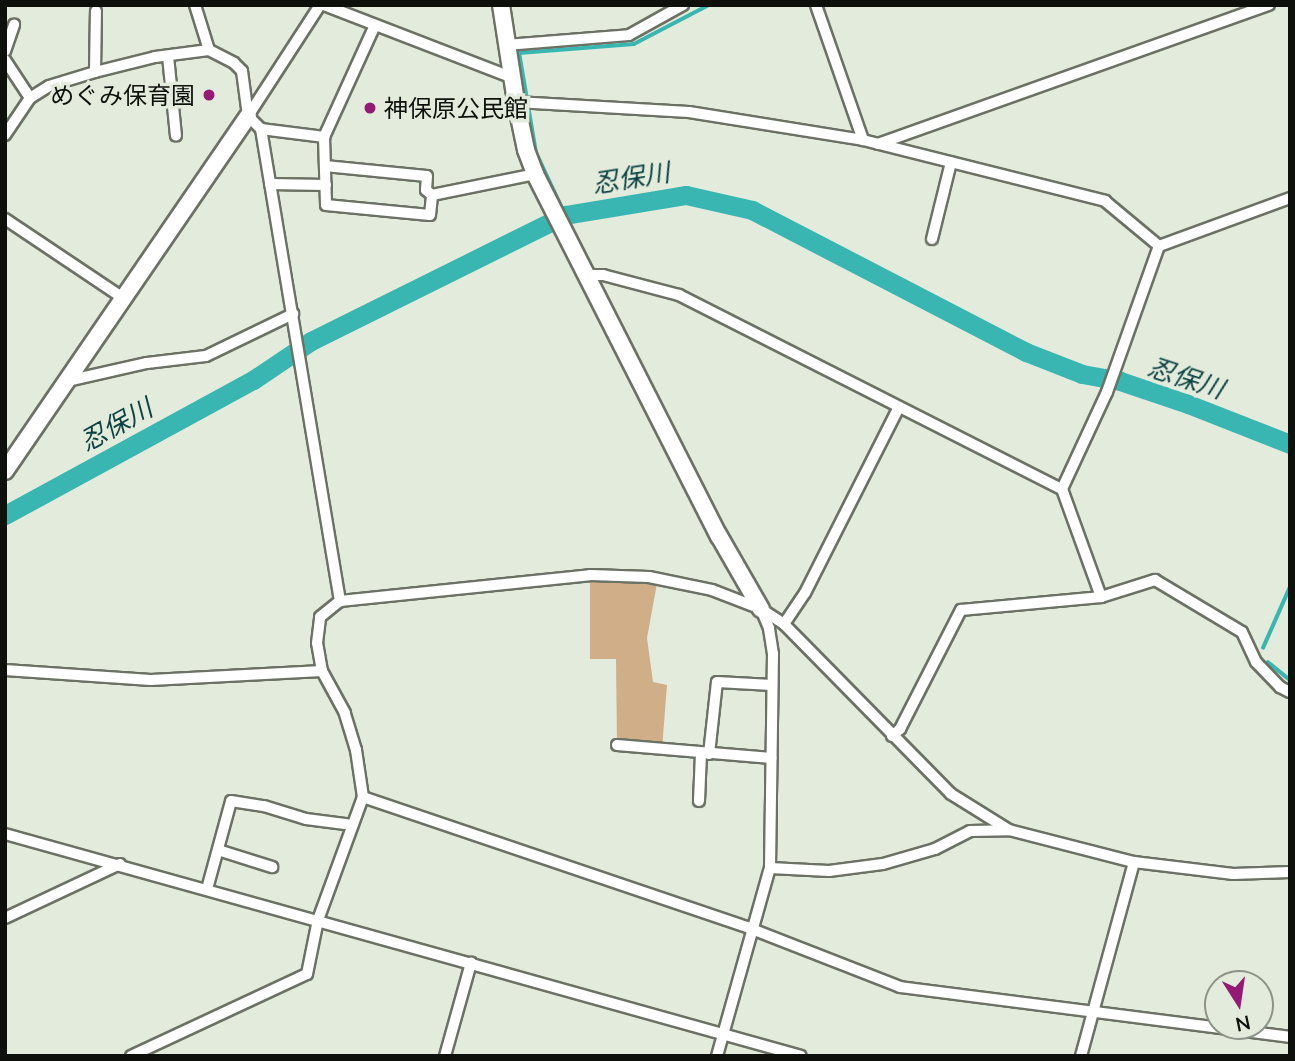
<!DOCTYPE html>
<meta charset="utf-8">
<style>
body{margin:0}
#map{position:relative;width:1295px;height:1061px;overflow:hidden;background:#e3ebdc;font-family:Lato,"Noto Sans JP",sans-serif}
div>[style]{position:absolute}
.green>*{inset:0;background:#cfae88}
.stream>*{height:3.5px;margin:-1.75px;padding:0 1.75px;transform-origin:1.75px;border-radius:1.75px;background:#39b6b1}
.river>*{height:19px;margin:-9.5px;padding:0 9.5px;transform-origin:9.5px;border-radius:9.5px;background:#39b6b1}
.roads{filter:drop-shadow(2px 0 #6b7265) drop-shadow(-2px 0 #6b7265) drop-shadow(0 2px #6b7265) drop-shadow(0 -2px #6b7265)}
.street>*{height:10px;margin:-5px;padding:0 5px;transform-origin:5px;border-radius:5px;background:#fff}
.secondary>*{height:16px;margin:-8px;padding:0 8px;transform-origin:8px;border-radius:8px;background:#fff}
.dots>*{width:19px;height:19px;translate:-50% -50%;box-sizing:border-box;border:4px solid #e3ebdc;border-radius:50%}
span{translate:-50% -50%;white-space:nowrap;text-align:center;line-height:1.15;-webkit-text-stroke:7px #e3ebdc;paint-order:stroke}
.poi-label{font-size:24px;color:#0d100b}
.right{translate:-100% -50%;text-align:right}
.left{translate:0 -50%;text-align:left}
.water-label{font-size:26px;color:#0c4342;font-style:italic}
.frame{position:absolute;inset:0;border:7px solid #0d100b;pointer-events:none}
.north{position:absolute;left:1204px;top:970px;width:70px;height:70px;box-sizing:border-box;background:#e3ebdc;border:2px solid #8d9388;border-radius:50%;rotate:168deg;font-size:19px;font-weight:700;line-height:28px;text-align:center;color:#0d100b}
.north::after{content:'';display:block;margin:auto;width:24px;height:32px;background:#941a75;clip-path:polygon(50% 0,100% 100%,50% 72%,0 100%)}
</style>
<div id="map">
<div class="green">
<div style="clip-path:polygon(590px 575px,658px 578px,647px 638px,653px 682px,667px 685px,662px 749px,617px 745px,616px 659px,590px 659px)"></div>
</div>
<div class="stream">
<div style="left:565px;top:215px;width:68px;rotate:-115.1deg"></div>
<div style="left:536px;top:153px;width:101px;rotate:-99.6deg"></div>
<div style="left:519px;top:53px;width:115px;rotate:-4.5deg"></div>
<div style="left:634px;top:44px;width:85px;rotate:-27.5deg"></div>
<div style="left:1263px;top:648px;width:67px;rotate:-66.1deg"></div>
<div style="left:1268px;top:662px;width:28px;rotate:39deg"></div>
</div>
<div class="river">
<div style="left:5px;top:515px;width:282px;rotate:-28.6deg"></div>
<div style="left:253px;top:380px;width:70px;rotate:-33.9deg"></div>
<div style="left:311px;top:341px;width:284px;rotate:-26.4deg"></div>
<div style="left:565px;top:215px;width:123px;rotate:-9.4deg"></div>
<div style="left:686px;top:195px;width:68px;rotate:12.8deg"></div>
<div style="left:752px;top:210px;width:309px;rotate:27.4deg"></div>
<div style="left:1026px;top:352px;width:60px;rotate:21.4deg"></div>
<div style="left:1082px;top:374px;width:39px;rotate:10deg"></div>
<div style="left:1120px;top:381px;width:72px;rotate:18.7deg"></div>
<div style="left:1188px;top:404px;width:110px;rotate:21.4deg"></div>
</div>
<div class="roads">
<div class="street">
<div style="left:195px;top:5px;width:47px;rotate:72.7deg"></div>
<div style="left:324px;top:5px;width:200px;rotate:21.1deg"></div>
<div style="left:816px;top:5px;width:143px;rotate:70.8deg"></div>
<div style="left:506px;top:45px;width:123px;rotate:-4.6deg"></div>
<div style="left:629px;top:35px;width:62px;rotate:-29.1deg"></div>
<div style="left:5px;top:51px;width:28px;rotate:-71deg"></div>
<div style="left:168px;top:56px;width:80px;rotate:84.3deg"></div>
<div style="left:5px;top:60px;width:45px;rotate:56.7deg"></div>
<div style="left:95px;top:72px;width:61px;rotate:-89.1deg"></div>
<div style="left:516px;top:102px;width:173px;rotate:3.3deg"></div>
<div style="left:689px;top:112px;width:176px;rotate:9.1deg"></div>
<div style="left:863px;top:140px;width:250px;rotate:14.1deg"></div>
<div style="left:1105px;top:201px;width:70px;rotate:39.8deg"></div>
<div style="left:248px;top:116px;width:132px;rotate:-57deg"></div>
<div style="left:261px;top:129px;width:64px;rotate:7.2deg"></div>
<div style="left:324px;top:137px;width:68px;rotate:88.3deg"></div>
<div style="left:326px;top:205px;width:104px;rotate:5.5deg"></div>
<div style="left:430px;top:215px;width:20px;rotate:-84deg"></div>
<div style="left:432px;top:195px;width:105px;rotate:-11.5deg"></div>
<div style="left:5px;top:135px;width:45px;rotate:-56deg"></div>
<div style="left:30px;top:98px;width:22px;rotate:-32deg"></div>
<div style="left:49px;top:86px;width:48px;rotate:-16.9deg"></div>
<div style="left:95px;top:72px;width:62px;rotate:-14deg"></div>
<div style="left:155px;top:57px;width:54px;rotate:-7.4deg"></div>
<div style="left:209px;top:50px;width:28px;rotate:27deg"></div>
<div style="left:234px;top:63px;width:11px;rotate:45deg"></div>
<div style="left:242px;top:71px;width:45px;rotate:82.4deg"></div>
<div style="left:248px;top:116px;width:18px;rotate:45deg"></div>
<div style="left:261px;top:129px;width:479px;rotate:80.5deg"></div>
<div style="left:324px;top:137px;width:123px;rotate:-65.5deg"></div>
<div style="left:878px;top:144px;width:415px;rotate:-19.6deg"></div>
<div style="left:325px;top:166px;width:102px;rotate:5.6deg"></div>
<div style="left:427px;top:176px;width:14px;rotate:94deg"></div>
<div style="left:426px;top:190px;width:8px;rotate:40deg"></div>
<div style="left:270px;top:184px;width:56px;rotate:1deg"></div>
<div style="left:5px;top:219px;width:142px;rotate:33.8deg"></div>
<div style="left:932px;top:239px;width:79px;rotate:-76.1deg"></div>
<div style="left:586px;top:275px;width:17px"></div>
<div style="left:603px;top:275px;width:79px;rotate:14.7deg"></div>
<div style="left:679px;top:295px;width:429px;rotate:26.9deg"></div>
<div style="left:1062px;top:489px;width:115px;rotate:70.1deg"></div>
<div style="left:67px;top:381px;width:82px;rotate:-12.7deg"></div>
<div style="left:147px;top:363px;width:59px;rotate:-6.8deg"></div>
<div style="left:206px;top:356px;width:97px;rotate:-25.8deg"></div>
<div style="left:1062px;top:489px;width:107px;rotate:-65.1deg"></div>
<div style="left:1107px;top:392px;width:155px;rotate:-70.4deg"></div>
<div style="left:1159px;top:246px;width:140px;rotate:-20.1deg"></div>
<div style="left:784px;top:624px;width:37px;rotate:-56deg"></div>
<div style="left:805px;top:593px;width:206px;rotate:-63.2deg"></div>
<div style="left:5px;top:670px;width:146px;rotate:3.9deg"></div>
<div style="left:151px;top:680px;width:171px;rotate:-3deg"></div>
<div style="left:892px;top:736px;width:11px;rotate:-41deg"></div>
<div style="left:900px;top:729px;width:134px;rotate:-62.9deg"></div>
<div style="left:961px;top:610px;width:141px;rotate:-5.3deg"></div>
<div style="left:1101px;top:597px;width:57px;rotate:-17.5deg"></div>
<div style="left:1155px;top:580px;width:101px;rotate:30.9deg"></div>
<div style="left:1242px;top:632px;width:33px;rotate:65deg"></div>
<div style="left:1256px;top:662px;width:35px;rotate:46deg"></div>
<div style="left:1280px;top:687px;width:11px;rotate:27deg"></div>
<div style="left:617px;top:745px;width:155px;rotate:4.8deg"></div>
<div style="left:709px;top:754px;width:72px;rotate:-83.7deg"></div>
<div style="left:717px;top:682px;width:55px;rotate:3.1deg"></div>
<div style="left:363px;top:797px;width:408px;rotate:18.7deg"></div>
<div style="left:749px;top:928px;width:162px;rotate:21.3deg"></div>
<div style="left:900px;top:987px;width:393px;rotate:7.3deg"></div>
<div style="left:699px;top:801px;width:48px;rotate:-87.6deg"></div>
<div style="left:5px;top:834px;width:826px;rotate:15.58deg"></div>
<div style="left:218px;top:850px;width:57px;rotate:17.5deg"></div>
<div style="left:770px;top:868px;width:59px;rotate:2.9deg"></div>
<div style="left:829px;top:871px;width:54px;rotate:-7.4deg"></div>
<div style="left:883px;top:864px;width:54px;rotate:-16.1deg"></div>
<div style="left:935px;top:849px;width:39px;rotate:-27deg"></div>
<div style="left:970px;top:831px;width:39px;rotate:-1deg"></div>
<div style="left:1009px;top:830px;width:129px;rotate:14.4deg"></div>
<div style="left:1134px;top:862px;width:100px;rotate:6.9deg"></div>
<div style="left:1233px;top:874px;width:57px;rotate:-2deg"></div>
<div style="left:207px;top:889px;width:91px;rotate:-74.7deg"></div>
<div style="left:231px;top:801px;width:33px;rotate:9deg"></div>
<div style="left:264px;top:806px;width:44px;rotate:17.2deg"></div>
<div style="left:306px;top:819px;width:47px;rotate:7.3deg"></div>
<div style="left:5px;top:918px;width:127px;rotate:-25.2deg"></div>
<div style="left:131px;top:1056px;width:194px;rotate:-25deg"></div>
<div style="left:307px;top:974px;width:55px;rotate:-78.5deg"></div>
<div style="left:318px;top:920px;width:131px;rotate:-69.9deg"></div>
<div style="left:363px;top:797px;width:48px;rotate:-98.5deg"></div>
<div style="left:356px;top:750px;width:39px;rotate:-107deg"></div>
<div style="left:345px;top:713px;width:48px;rotate:-118.7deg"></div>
<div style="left:322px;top:671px;width:28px;rotate:-100deg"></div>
<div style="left:317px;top:643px;width:26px;rotate:-83deg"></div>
<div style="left:320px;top:617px;width:26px;rotate:-39deg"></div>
<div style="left:340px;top:601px;width:251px;rotate:-5.9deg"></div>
<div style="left:590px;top:575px;width:59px;rotate:1.9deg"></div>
<div style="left:649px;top:577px;width:64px;rotate:11.7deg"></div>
<div style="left:712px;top:590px;width:53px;rotate:21.2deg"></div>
<div style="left:761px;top:609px;width:27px;rotate:33deg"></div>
<div style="left:784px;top:624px;width:238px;rotate:45.5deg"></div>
<div style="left:951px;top:794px;width:68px;rotate:31.8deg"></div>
<div style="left:445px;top:1056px;width:97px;rotate:-74.4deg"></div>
<div style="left:717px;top:1056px;width:195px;rotate:-74.3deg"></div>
<div style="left:770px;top:868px;width:214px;rotate:-89.2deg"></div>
<div style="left:773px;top:654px;width:26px;rotate:-99deg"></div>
<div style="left:769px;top:628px;width:21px;rotate:-113deg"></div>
<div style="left:1081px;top:1056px;width:201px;rotate:-74.7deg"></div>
</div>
<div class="secondary">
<div style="left:501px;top:5px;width:98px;rotate:81.2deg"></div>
<div style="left:516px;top:102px;width:49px;rotate:78.2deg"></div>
<div style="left:526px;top:150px;width:26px;rotate:69deg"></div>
<div style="left:535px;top:174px;width:406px;rotate:63.1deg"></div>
<div style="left:719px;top:536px;width:84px;rotate:60.1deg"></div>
<div style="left:5px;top:471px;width:430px;rotate:-55.6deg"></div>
</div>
</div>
<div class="dots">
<div style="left:209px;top:95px;background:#941a75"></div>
<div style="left:370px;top:108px;background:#941a75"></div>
</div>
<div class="poi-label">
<span class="right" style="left:195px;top:95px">めぐみ保育園</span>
<span class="left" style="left:384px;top:108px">神保原公民館</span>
</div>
<div class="water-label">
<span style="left:631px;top:178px;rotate:-9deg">忍保川</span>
<span style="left:1186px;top:378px;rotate:18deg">忍保川</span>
<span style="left:116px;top:425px;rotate:-29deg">忍保川</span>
</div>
<div class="frame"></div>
<div class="north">N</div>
</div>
